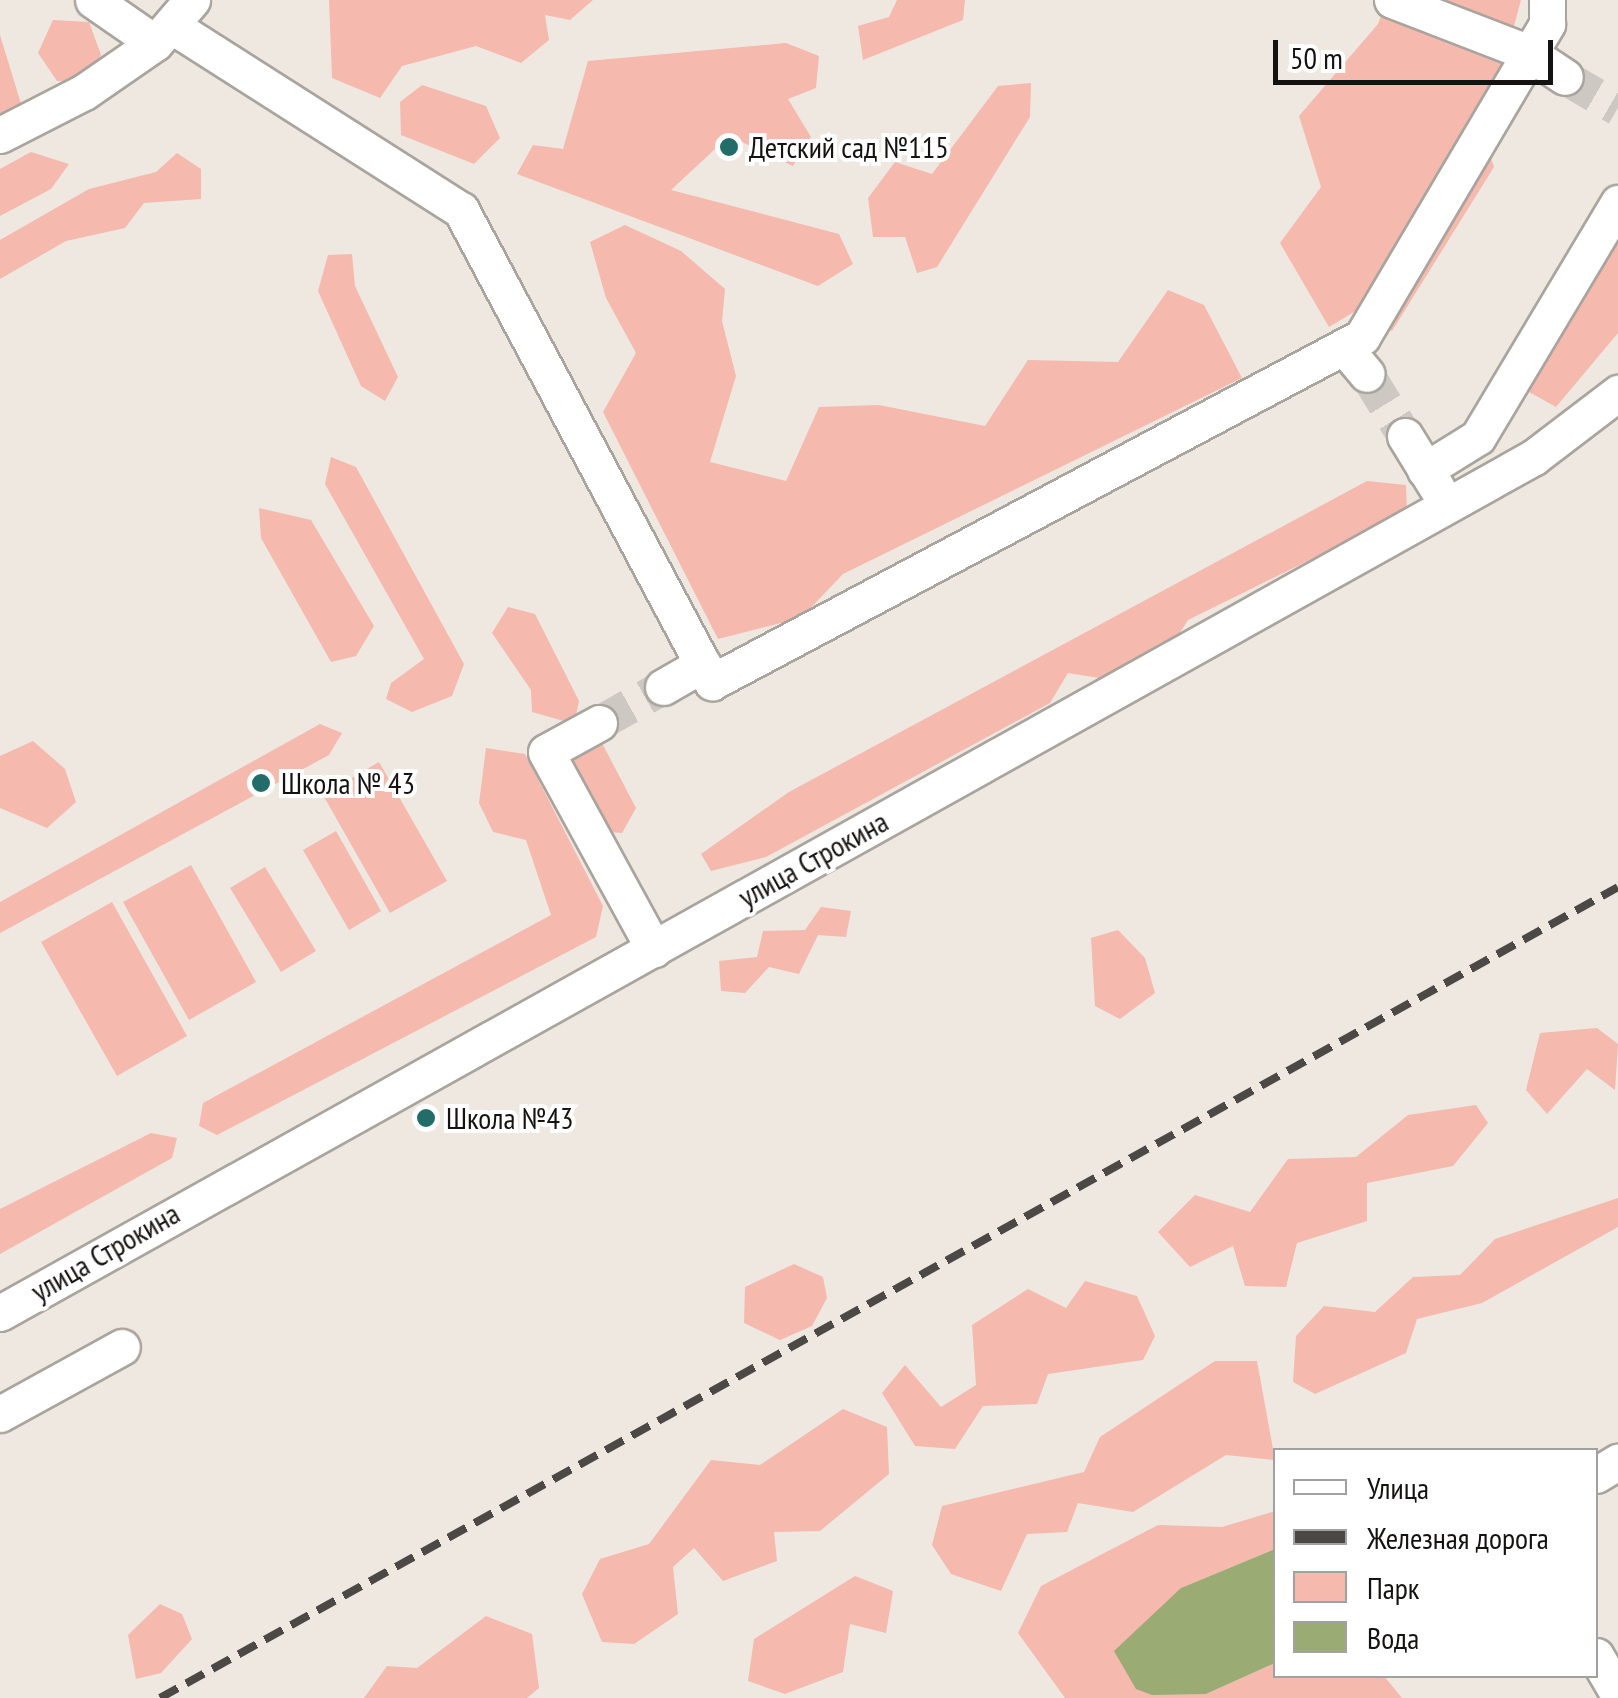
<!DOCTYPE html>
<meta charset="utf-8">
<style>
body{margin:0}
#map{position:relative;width:1618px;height:1698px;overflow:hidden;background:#eee8e1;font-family:"PT Sans Narrow",sans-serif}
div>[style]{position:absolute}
.green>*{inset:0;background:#f5b9ad}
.water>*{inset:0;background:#9aab74}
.minor-tunnel>*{height:35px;margin-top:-17.5px;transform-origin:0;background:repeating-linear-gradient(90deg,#cdc8c2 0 35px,transparent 0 53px)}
.roads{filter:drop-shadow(2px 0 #a9a49d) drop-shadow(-2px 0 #a9a49d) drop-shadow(0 2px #a9a49d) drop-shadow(0 -2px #a9a49d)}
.minor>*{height:35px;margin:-17.5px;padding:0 17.5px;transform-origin:17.5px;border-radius:17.5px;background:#fff}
.rail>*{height:8px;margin-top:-4px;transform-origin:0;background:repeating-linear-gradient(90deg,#4b4845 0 20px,transparent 0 30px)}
.dots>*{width:28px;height:28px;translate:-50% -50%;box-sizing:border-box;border:5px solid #fff;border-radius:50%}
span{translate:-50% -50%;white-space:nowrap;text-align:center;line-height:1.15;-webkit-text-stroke:8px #fff;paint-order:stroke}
.poi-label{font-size:30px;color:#151311}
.left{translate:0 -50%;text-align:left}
.street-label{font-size:30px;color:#151311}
.legend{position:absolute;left:1273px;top:1448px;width:325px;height:230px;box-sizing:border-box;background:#fff;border:2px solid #a1a1a0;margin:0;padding:12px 18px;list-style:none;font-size:30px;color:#151311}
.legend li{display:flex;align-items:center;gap:20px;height:50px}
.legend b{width:50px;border:2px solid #a1a1a0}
.scale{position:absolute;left:1273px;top:40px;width:280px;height:45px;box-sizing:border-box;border:5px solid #151311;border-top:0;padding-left:12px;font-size:30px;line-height:35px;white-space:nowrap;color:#151311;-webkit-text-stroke:8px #fff;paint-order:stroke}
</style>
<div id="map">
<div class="green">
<div style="clip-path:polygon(329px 0,593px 0,570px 20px,545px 15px,549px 40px,521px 63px,476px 46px,402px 66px,380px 98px,332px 78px)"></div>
<div style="clip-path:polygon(897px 0,965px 0,963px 20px,863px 60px,858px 26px,889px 17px)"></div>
<div style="clip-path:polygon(1387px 0,1521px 0,1504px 63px,1476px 117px,1494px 167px,1392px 331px,1359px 309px,1329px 327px,1280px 243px,1321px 187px,1299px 116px,1378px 24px)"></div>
<div style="clip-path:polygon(53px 20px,89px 22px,101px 55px,86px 82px,57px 81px,38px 53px)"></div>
<div style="clip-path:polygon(0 35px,22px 107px,0 131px)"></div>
<div style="clip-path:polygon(786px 43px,819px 56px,816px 88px,788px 99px,811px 137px,793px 166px,729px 136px,671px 190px,839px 234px,853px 264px,818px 286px,517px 174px,533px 145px,563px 149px,588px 61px)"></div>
<div style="clip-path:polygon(1031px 83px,1030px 117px,937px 267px,917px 273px,905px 237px,873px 237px,868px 198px,895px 162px,932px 174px,998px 86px)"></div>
<div style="clip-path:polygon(422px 85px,486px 106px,500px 138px,474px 164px,401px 135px,400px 102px)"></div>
<div style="clip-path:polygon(31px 152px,69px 164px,51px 189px,0 216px,0 169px)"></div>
<div style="clip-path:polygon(177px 153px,201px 169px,201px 199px,144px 203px,125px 228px,66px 241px,0 279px,0 240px,89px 189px,156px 172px)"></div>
<div style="clip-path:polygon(1618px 217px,1618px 333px,1556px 407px,1529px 392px)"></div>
<div style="clip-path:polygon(625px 225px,681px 251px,725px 289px,722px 321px,736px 376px,710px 462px,786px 481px,819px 407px,879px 405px,985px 426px,1028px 360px,1118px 362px,1168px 290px,1204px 305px,1242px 378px,843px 574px,801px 618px,718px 639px,603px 412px,636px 353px,606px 298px,590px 242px)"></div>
<div style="clip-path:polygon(352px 254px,355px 286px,398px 377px,385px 401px,361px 386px,318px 291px,328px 255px)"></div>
<div style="clip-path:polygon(331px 457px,356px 467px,464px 664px,452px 696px,412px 712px,386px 699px,391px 683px,424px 659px,325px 484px)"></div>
<div style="clip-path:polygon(1367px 481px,1406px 485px,1407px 512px,1188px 620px,1172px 645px,1099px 678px,1068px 673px,1050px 703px,766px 857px,711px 871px,701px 854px,789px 792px)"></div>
<div style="clip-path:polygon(259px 508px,311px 520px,374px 626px,356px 656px,331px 662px,261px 538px)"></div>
<div style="clip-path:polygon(508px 607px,535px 614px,579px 701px,574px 724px,532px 712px,531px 690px,492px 633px)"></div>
<div style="clip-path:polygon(320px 724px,342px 733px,329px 755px,0 933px,0 902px)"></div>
<div style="clip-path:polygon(33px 741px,65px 769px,76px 802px,47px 828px,0 808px,0 756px)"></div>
<div style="clip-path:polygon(603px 745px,636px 808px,622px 833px,596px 831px,567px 772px,575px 749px)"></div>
<div style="clip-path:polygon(486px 748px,525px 754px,603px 906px,596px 937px,217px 1135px,199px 1126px,203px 1103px,551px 915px,526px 840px,493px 832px,479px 803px)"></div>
<div style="clip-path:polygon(379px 762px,447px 881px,390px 913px,323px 795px)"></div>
<div style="clip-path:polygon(336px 831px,381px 911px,349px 930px,303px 850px)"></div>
<div style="clip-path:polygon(191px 865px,256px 982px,189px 1020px,123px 902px)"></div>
<div style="clip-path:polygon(265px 867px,316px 951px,281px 972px,230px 888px)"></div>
<div style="clip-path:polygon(112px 902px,187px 1036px,117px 1076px,41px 942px)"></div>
<div style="clip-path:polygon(821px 907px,851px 911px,846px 937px,818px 935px,799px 974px,769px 967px,745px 993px,721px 991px,719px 961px,757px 957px,763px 931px,805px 930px)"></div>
<div style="clip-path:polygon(1118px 930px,1145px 958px,1155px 993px,1120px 1019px,1095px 1006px,1091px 938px)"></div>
<div style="clip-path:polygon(1597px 1028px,1618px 1044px,1615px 1090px,1587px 1069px,1547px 1114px,1526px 1090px,1540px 1033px)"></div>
<div style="clip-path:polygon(1476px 1105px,1488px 1123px,1453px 1166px,1367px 1183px,1367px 1221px,1297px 1243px,1286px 1287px,1245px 1286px,1233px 1246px,1190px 1267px,1158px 1232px,1195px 1195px,1250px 1212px,1288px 1159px,1356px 1157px,1408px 1115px)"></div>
<div style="clip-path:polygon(151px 1133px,177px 1138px,172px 1158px,0 1254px,0 1209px)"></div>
<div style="clip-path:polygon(1618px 1198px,1618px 1227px,1482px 1303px,1417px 1319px,1406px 1353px,1315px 1394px,1293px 1382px,1296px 1336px,1324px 1306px,1375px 1312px,1413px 1277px,1460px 1275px,1495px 1239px)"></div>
<div style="clip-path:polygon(794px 1264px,823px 1277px,827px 1298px,812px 1326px,780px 1340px,744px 1323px,745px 1287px)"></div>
<div style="clip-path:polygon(1085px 1281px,1137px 1296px,1155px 1336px,1143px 1360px,1048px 1374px,1037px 1404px,983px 1406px,955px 1449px,915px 1446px,882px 1393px,905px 1365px,941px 1407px,976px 1385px,972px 1325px,1028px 1289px,1066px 1308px)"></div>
<div style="clip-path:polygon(1215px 1361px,1257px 1361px,1275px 1460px,1226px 1455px,1133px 1512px,1078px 1503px,1067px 1532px,1027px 1534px,1001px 1591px,951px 1574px,932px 1545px,942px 1506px,1084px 1472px,1100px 1437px)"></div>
<div style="clip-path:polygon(843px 1409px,887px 1427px,889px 1474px,820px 1531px,774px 1532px,777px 1561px,723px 1581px,694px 1548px,673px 1567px,678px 1614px,634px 1644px,602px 1642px,582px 1594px,600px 1559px,649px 1544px,711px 1460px,760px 1465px)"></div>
<div style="clip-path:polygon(1275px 1511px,1275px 1549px,1181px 1588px,1206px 1694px,1275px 1663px,1276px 1676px,1384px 1676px,1402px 1698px,1065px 1698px,1018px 1633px,1041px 1586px,1158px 1525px,1222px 1527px)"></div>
<div style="clip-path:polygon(855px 1576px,893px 1591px,886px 1633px,850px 1624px,843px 1672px,785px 1694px,748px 1681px,754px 1639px)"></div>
<div style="clip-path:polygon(160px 1604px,182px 1614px,192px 1639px,161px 1673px,136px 1679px,128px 1635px)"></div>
<div style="clip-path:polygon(486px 1616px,532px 1634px,539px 1688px,527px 1698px,364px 1698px,387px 1666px,417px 1668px)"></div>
</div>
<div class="water">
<div style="clip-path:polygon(1275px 1549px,1275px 1663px,1206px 1694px,1152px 1695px,1136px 1689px,1114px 1651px,1181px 1588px)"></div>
</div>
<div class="minor-tunnel">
<div style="left:1565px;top:77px;width:61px;rotate:30.3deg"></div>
<div style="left:1367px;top:374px;width:73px;rotate:58.5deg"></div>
<div style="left:599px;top:723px;width:73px;rotate:-29.4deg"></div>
</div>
<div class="roads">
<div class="minor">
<div style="left:93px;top:0;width:75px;rotate:34.7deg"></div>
<div style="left:1392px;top:0;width:147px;rotate:21.1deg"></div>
<div style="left:1529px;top:53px;width:43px;rotate:33.7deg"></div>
<div style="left:175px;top:28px;width:339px;rotate:32.5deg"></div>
<div style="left:461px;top:210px;width:535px;rotate:62deg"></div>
<div style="left:712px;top:682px;width:736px;rotate:-27.96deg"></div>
<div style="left:1362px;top:337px;width:364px;rotate:-59.4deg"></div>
<div style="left:1547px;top:24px;width:24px;rotate:-90deg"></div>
<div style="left:0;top:135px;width:94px;rotate:-27.1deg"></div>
<div style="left:84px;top:92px;width:86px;rotate:-34.6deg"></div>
<div style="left:155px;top:43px;width:57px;rotate:-49.3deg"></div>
<div style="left:1344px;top:347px;width:35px;rotate:50deg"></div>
<div style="left:1405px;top:436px;width:61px;rotate:58.4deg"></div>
<div style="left:1425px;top:470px;width:62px;rotate:-31.9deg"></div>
<div style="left:1478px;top:437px;width:273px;rotate:-59.1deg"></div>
<div style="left:663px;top:687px;width:46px;rotate:-29.9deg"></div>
<div style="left:599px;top:723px;width:60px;rotate:151.3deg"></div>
<div style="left:546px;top:752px;width:225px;rotate:61.3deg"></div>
<div style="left:0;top:1313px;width:1757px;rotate:-29.16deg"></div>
<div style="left:1534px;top:457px;width:106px;rotate:-37.3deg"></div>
<div style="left:0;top:1414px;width:139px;rotate:-28.8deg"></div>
<div style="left:1596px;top:1475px;width:26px;rotate:-31deg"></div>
<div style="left:1596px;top:1656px;width:44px;rotate:59.9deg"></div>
</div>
</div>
<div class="rail">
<div style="left:160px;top:1698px;width:1668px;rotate:-29.08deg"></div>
</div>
<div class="dots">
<div style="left:729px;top:147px;background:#226d6a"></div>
<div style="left:261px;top:783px;background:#226d6a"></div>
<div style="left:426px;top:1118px;background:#226d6a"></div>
</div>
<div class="poi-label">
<span class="left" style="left:749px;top:147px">Детский сад №115</span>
<span class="left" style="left:281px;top:783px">Школа № 43</span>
<span class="left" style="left:446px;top:1118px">Школа №43</span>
</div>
<div class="street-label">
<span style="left:813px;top:859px;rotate:-29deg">улица Строкина</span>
<span style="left:105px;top:1252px;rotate:-30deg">улица Строкина</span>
</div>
<ul class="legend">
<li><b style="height:12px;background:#fff"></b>Улица</li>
<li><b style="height:12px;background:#4b4845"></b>Железная дорога</li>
<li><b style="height:28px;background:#f5b9ad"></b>Парк</li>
<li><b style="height:28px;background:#9aab74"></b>Вода</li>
</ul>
<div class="scale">50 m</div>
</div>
